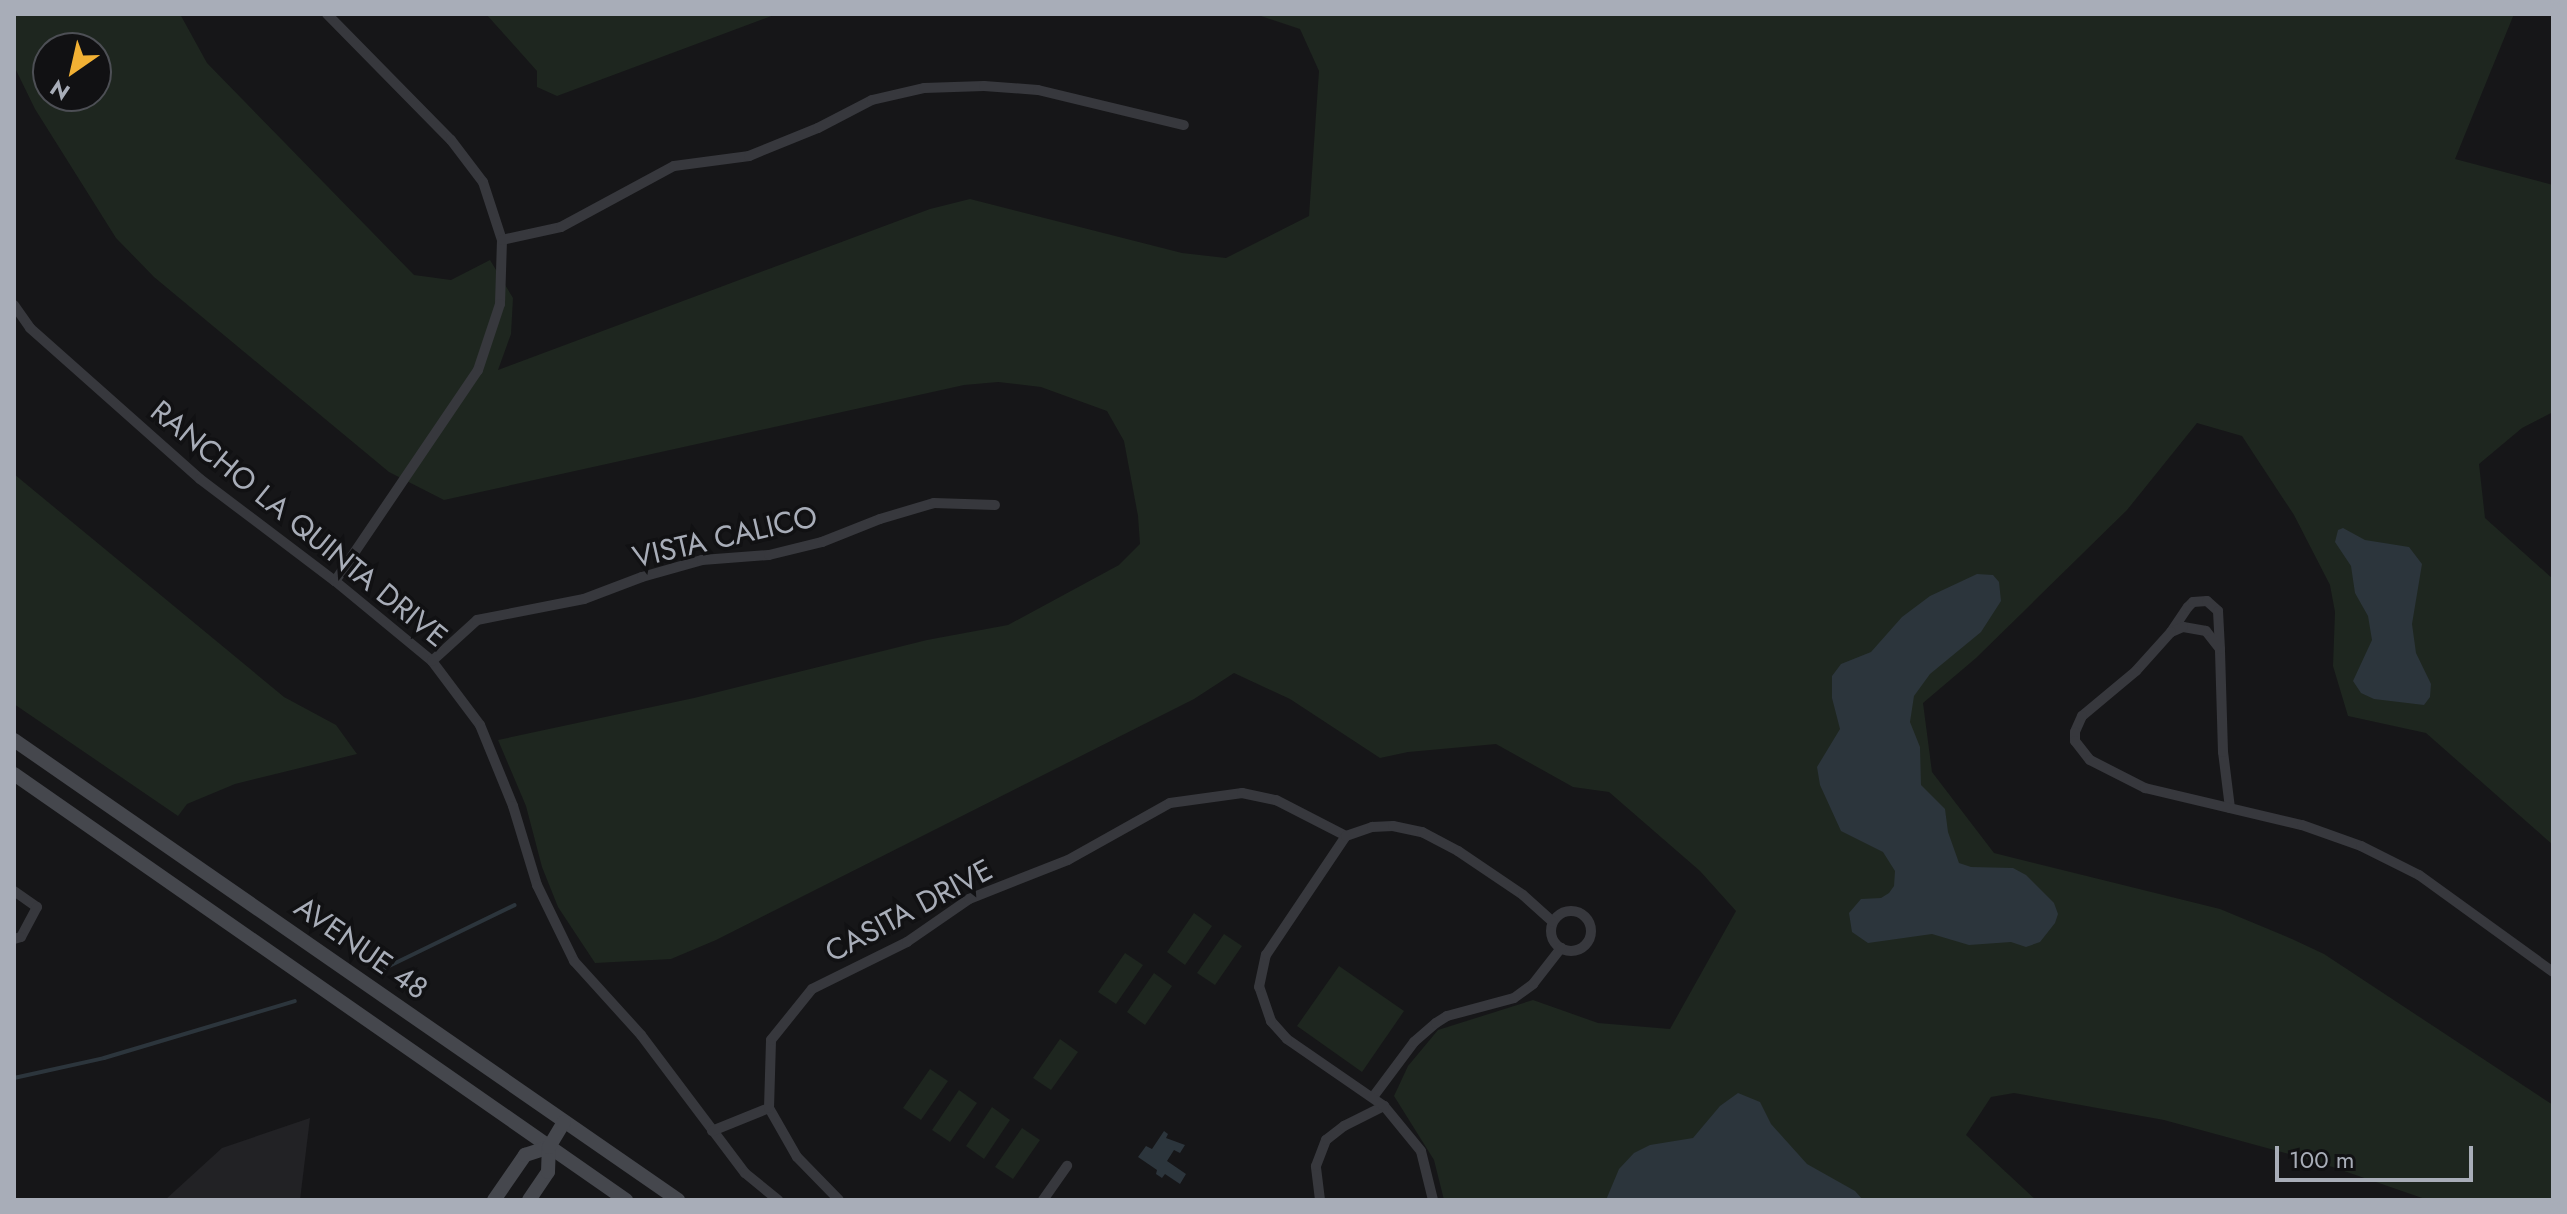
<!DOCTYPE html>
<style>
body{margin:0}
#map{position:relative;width:2567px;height:1214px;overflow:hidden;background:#161618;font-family:Jost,sans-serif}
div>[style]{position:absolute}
.built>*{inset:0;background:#222225}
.green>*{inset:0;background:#1e261f}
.water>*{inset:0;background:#2c353c}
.stream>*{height:4px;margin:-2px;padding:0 2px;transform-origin:2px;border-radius:2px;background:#2c353c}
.minor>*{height:10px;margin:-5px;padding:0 5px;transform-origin:5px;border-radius:5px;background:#37383d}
.minor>.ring{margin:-5px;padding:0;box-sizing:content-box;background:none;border:10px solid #37383d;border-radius:50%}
.secondary>*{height:14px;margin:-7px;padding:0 7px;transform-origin:7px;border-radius:7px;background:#45474d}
span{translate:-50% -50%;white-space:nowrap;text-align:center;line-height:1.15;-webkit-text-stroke:7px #111113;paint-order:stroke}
.street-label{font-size:30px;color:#a8adb8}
.frame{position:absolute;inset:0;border:16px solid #a8adb8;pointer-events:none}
.north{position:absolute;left:32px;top:32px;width:80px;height:80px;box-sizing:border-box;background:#111113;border:2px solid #4d4f55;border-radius:50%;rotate:214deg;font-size:22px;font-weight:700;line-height:32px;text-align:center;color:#a8adb8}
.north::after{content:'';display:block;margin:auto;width:28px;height:36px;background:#f2b134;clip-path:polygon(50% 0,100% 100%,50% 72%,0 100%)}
.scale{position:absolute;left:2275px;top:1146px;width:198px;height:36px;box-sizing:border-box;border:4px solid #a8adb8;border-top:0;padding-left:10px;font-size:24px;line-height:28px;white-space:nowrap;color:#a8adb8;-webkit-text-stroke:6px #111113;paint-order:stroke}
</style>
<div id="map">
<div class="built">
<div style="clip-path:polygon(310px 1118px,300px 1200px,165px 1200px,222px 1148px)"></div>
</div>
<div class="green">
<div style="clip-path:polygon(evenodd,14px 14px,180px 14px,207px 63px,414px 275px,451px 280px,490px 260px,513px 298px,511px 334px,498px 370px,930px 209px,970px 199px,1182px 253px,1226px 258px,1309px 216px,1319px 71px,1300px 29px,1255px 14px,2514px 14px,2455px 159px,2553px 185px,2553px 412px,2522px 428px,2479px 464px,2485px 518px,2553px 579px,2553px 845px,2426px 733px,2348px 716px,2333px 666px,2335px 612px,2330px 585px,2294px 515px,2242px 436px,2197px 423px,2127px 510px,1976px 658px,1923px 703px,1932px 772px,1994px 853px,2220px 909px,2292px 939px,2324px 954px,2553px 1105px,2553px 1200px,2428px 1200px,2318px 1162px,2164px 1120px,2014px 1093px,1991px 1097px,1966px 1135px,2036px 1200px,1444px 1200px,1434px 1160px,1394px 1096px,1408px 1066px,1438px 1030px,1533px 1000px,1598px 1023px,1670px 1029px,1736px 911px,1700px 871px,1609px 792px,1573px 787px,1496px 744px,1408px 752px,1380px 758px,1290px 699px,1234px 673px,1194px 699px,716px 940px,671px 959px,595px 963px,558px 907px,542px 867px,526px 806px,498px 740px,694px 698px,927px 640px,1008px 625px,1119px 565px,1140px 544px,1138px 516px,1124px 441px,1107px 411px,1041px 387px,998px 382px,964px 385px,444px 500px,389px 472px,154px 277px,116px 238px,35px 109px,14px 66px,14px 14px,48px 48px,96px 48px,96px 96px,48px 96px,48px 48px)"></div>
<div style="clip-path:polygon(486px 14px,777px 14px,557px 96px,537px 87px,537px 71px)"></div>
<div style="clip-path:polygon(14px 474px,284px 697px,336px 725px,357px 754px,235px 784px,187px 804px,178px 816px,14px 704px)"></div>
<div style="clip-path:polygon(1194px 913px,1212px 926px,1185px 965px,1167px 952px)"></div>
<div style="clip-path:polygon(1224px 934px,1242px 946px,1215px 985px,1197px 973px)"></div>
<div style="clip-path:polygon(1125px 953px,1143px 965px,1116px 1004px,1098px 992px)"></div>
<div style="clip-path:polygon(1339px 966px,1404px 1011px,1362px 1072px,1297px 1026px)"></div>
<div style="clip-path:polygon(1154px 973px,1172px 986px,1145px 1025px,1127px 1012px)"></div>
<div style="clip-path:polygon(1060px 1039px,1078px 1052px,1051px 1090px,1033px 1078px)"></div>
<div style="clip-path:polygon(930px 1069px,948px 1081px,921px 1120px,903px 1108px)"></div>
<div style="clip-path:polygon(959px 1090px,977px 1103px,950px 1142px,932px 1130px)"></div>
<div style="clip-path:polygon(992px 1107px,1010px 1120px,984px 1159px,966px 1146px)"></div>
<div style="clip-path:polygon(1022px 1128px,1040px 1140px,1013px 1179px,995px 1167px)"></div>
</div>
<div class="water">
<div style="clip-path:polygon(2343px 528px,2365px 540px,2409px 547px,2422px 564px,2412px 624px,2416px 653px,2431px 684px,2430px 697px,2424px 705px,2374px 699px,2361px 693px,2353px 681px,2372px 640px,2368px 616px,2355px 593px,2351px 566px,2335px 542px,2338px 530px)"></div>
<div style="clip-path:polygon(1977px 574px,1993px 575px,1999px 582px,2001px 601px,1981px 632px,1930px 674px,1914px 696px,1910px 722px,1920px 747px,1921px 785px,1945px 809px,1948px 832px,1959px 863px,1971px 867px,2013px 868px,2026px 875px,2054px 903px,2058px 914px,2055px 923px,2040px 942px,2026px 947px,2011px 942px,1969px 945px,1932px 934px,1868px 943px,1852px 932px,1849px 913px,1861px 899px,1881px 898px,1889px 893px,1894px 886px,1895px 871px,1883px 852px,1841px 831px,1820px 785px,1817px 767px,1840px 729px,1832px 698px,1832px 676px,1841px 664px,1871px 652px,1902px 617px,1930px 596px)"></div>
<div style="clip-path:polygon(1738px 1093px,1760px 1102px,1771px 1124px,1807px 1164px,1855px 1191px,1863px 1200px,1606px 1200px,1619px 1169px,1634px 1153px,1650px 1145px,1693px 1138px,1720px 1106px)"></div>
<div style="clip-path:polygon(1164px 1131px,1168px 1134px,1166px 1138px,1185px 1145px,1180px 1153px,1174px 1150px,1167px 1161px,1186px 1174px,1180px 1184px,1165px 1174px,1162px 1178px,1156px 1174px,1157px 1170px,1138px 1157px,1146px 1146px,1152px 1149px)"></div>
</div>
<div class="stream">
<div style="left:385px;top:968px;width:144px;rotate:-25.9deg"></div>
<div style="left:14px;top:1078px;width:92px;rotate:-12.5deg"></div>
<div style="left:104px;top:1058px;width:199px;rotate:-16.6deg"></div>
</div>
<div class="minor">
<div style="left:327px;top:14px;width:177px;rotate:45.5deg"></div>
<div style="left:451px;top:140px;width:53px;rotate:52.7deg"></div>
<div style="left:483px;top:182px;width:61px;rotate:71.9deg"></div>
<div style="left:502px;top:240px;width:64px;rotate:91.8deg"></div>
<div style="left:500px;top:304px;width:70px;rotate:108.4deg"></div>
<div style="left:478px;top:370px;width:255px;rotate:124.1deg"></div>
<div style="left:502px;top:240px;width:60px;rotate:-12.4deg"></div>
<div style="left:561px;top:227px;width:128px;rotate:-28.4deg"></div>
<div style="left:674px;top:166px;width:76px;rotate:-7.6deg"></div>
<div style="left:749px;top:156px;width:74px;rotate:-22.1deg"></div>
<div style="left:818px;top:128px;width:61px;rotate:-27.4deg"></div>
<div style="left:872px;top:100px;width:53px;rotate:-13deg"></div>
<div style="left:924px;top:88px;width:60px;rotate:-1.9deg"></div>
<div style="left:984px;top:86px;width:54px;rotate:4.2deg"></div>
<div style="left:1038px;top:90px;width:150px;rotate:13.5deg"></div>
<div style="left:14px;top:305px;width:28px;rotate:55deg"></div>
<div style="left:30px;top:328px;width:227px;rotate:41.6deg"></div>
<div style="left:200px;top:479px;width:169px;rotate:37.1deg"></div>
<div style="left:335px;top:581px;width:126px;rotate:39.5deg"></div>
<div style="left:432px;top:661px;width:80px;rotate:53.1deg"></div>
<div style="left:480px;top:725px;width:87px;rotate:67.8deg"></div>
<div style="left:513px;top:806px;width:83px;rotate:73.1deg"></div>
<div style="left:537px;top:885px;width:85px;rotate:64deg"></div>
<div style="left:574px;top:961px;width:100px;rotate:47.8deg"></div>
<div style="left:641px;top:1035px;width:173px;rotate:53deg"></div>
<div style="left:745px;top:1173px;width:43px;rotate:39.3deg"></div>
<div style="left:2171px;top:632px;width:30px;rotate:-56deg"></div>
<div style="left:2188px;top:607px;width:7px;rotate:-45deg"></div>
<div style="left:2193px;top:602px;width:14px;rotate:-4deg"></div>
<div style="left:2207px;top:601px;width:15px;rotate:42deg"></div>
<div style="left:2218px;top:611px;width:36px;rotate:87deg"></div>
<div style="left:432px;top:661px;width:61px;rotate:-42.3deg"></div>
<div style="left:477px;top:620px;width:109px;rotate:-11.1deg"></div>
<div style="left:584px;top:599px;width:62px;rotate:-20.8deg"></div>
<div style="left:642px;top:577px;width:62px;rotate:-15.8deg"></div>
<div style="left:702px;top:560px;width:67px;rotate:-4.3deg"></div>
<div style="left:769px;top:555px;width:55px;rotate:-13.8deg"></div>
<div style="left:822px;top:542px;width:62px;rotate:-21.6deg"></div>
<div style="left:880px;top:519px;width:56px;rotate:-16.5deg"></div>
<div style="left:934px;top:503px;width:61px;rotate:1.9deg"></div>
<div style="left:2230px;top:808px;width:56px;rotate:-97.1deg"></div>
<div style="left:2223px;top:752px;width:103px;rotate:-91.7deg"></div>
<div style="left:2220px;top:649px;width:23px;rotate:-128deg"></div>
<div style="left:2206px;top:631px;width:23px;rotate:-170deg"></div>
<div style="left:2183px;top:627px;width:13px;rotate:157deg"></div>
<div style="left:2171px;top:632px;width:52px;rotate:131.9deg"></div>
<div style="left:2136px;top:671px;width:70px;rotate:140.2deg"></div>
<div style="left:2082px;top:716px;width:17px;rotate:114deg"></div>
<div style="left:2075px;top:732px;width:9px;rotate:90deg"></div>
<div style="left:2075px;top:741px;width:24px;rotate:52deg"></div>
<div style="left:2090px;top:760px;width:62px;rotate:27deg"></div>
<div style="left:2145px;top:788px;width:161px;rotate:13.3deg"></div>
<div style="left:2302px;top:825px;width:63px;rotate:19.6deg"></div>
<div style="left:2361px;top:846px;width:65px;rotate:26.6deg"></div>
<div style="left:2419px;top:875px;width:165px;rotate:35.9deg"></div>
<div style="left:14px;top:891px;width:28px;rotate:35deg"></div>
<div style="left:37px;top:907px;width:34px;rotate:118deg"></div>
<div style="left:21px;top:937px;width:7px;rotate:164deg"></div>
<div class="ring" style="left:1551px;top:911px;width:30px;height:30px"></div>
<div style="left:1373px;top:1097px;width:69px;rotate:-53.3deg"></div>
<div style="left:1414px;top:1042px;width:29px;rotate:-41deg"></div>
<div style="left:1436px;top:1023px;width:13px;rotate:-32deg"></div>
<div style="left:1447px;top:1016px;width:69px;rotate:-15deg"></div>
<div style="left:1514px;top:998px;width:24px;rotate:-36deg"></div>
<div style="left:1533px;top:984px;width:46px;rotate:-52.1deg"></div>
<div style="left:712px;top:1131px;width:61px;rotate:-22deg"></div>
<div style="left:839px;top:1200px;width:60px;rotate:-134.3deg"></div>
<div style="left:797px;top:1157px;width:56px;rotate:-119.7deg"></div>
<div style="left:769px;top:1108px;width:68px;rotate:-88.3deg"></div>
<div style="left:771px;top:1040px;width:65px;rotate:-51.2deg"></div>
<div style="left:812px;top:989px;width:106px;rotate:-26.3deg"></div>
<div style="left:907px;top:942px;width:75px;rotate:-34.7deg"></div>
<div style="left:969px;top:899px;width:106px;rotate:-21.5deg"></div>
<div style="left:1068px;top:860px;width:117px;rotate:-29.2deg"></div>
<div style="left:1170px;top:803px;width:73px;rotate:-7.9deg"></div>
<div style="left:1242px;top:793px;width:35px;rotate:12deg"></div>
<div style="left:1276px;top:800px;width:79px;rotate:27.2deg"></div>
<div style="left:1043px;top:1200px;width:42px;rotate:-54.8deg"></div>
<div style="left:1320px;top:1200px;width:34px;rotate:-97deg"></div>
<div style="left:1316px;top:1166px;width:28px;rotate:-69deg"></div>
<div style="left:1326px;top:1140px;width:23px;rotate:-38deg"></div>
<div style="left:1344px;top:1126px;width:45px;rotate:-26.6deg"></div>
<div style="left:1433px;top:1200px;width:50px;rotate:-103.8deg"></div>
<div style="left:1421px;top:1151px;width:58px;rotate:-129.4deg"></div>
<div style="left:1384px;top:1106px;width:118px;rotate:-145.4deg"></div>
<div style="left:1287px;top:1039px;width:24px;rotate:-132deg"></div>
<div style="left:1271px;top:1021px;width:36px;rotate:-109deg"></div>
<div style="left:1259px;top:987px;width:33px;rotate:-78deg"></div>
<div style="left:1266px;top:955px;width:143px;rotate:-56.1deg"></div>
<div style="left:1346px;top:836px;width:28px;rotate:-19deg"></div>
<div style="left:1372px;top:827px;width:21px;rotate:-3deg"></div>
<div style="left:1393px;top:826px;width:30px;rotate:12deg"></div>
<div style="left:1422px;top:832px;width:41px;rotate:27.8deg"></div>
<div style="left:1458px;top:851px;width:78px;rotate:34.1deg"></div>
<div style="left:1523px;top:895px;width:40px;rotate:42deg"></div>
</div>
<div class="secondary">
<div style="left:14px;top:740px;width:808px;rotate:34.71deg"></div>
<div style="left:14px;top:774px;width:746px;rotate:34.84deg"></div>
<div style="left:494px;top:1200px;width:55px;rotate:-55.4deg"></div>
<div style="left:525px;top:1155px;width:25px;rotate:-18deg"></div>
<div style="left:529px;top:1200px;width:34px;rotate:-56deg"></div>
<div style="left:548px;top:1172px;width:25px;rotate:-88deg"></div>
<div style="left:549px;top:1147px;width:29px;rotate:-59deg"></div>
</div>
<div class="street-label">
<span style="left:299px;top:524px;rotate:39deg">RANCHO LA QUINTA DRIVE</span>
<span style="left:725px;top:537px;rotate:-13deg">VISTA CALICO</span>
<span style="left:909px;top:911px;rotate:-28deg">CASITA DRIVE</span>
<span style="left:361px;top:948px;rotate:35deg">AVENUE 48</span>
</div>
<div class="frame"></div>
<div class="north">N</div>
<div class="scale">100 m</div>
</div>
